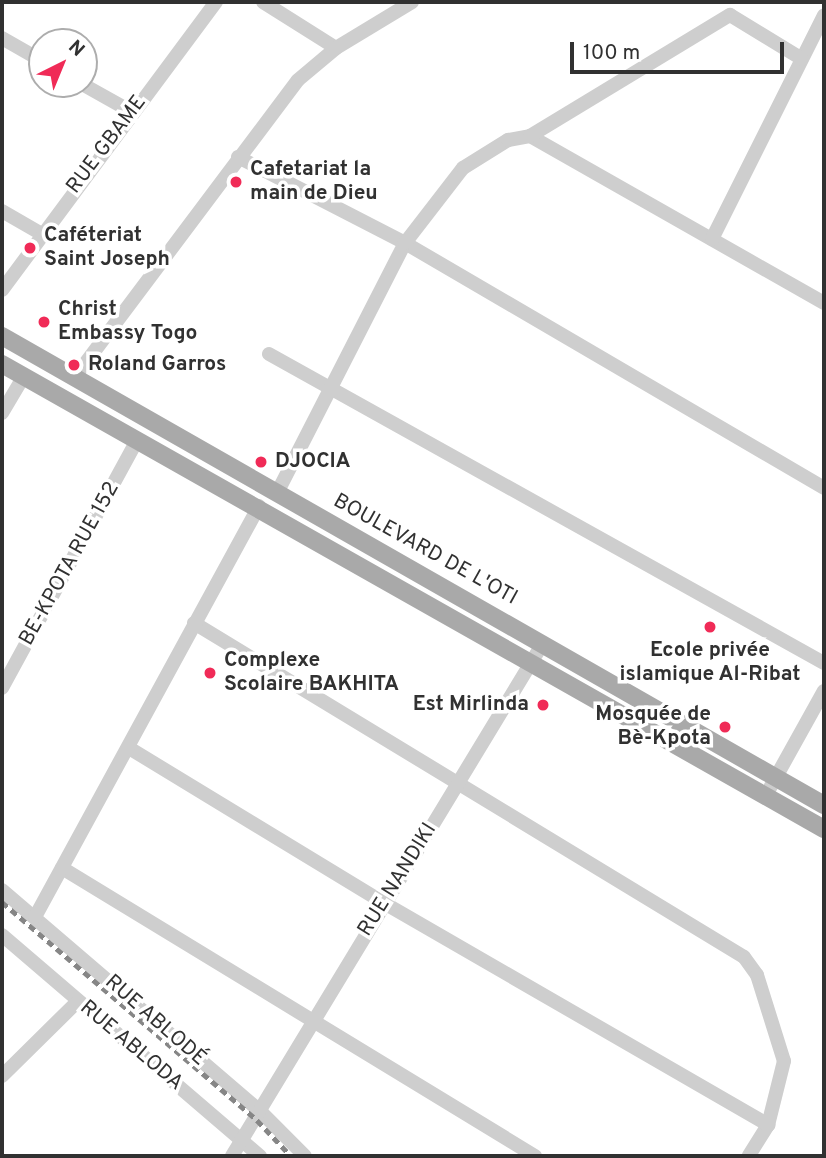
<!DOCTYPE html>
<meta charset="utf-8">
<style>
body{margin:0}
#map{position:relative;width:826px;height:1158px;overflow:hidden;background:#fff;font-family:Overpass,sans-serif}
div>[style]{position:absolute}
.minor>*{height:14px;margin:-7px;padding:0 7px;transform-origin:7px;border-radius:7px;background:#cecece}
.major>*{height:18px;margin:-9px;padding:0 9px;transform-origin:9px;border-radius:9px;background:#a9a9a9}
.rail>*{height:4.5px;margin-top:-2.25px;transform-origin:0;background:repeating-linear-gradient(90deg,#868686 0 7px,transparent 0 12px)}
.dots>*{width:19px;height:19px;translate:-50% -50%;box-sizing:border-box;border:4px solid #fff;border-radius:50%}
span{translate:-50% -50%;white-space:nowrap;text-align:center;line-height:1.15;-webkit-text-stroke:7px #fff;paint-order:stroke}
.street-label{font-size:21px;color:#313131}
.poi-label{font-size:21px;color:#313131;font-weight:700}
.left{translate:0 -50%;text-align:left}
.right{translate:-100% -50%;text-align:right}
.frame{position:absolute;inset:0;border:4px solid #313131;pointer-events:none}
.north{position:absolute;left:28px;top:28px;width:70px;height:70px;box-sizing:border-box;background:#fff;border:2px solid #adadad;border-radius:50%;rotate:43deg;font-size:19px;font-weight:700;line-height:28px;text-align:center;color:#313131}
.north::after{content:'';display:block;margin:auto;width:24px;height:32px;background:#f02b57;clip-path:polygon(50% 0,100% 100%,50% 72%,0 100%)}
.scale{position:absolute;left:570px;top:42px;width:214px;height:32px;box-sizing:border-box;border:4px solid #313131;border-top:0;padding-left:9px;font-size:21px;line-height:24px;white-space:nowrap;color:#313131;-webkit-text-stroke:5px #fff;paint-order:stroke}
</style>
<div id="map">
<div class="minor">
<div style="left:263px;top:2px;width:86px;rotate:32.2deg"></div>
<div style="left:2px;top:38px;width:46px;rotate:29.9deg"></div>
<div style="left:82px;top:84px;width:57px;rotate:29.2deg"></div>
<div style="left:530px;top:136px;width:338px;rotate:29.6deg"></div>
<div style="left:238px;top:157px;width:188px;rotate:27.2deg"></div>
<div style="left:405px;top:243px;width:485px;rotate:30.3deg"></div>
<div style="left:2px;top:211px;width:44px;rotate:30.1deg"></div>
<div style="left:712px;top:239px;width:250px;rotate:-63.4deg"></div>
<div style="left:2px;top:290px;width:359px;rotate:-53.4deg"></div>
<div style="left:269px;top:354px;width:635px;rotate:29.11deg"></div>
<div style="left:75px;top:377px;width:371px;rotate:-53.1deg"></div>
<div style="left:298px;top:80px;width:50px;rotate:-40.1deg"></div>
<div style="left:336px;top:48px;width:89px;rotate:-31.2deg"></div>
<div style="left:2px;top:413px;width:43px;rotate:-59.3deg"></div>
<div style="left:277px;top:493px;width:281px;rotate:-62.9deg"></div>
<div style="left:405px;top:243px;width:95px;rotate:-52.3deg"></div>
<div style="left:463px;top:168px;width:53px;rotate:-31.9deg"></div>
<div style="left:508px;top:140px;width:22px;rotate:-10deg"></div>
<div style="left:530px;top:136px;width:234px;rotate:-31.2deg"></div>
<div style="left:730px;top:15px;width:84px;rotate:31.4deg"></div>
<div style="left:194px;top:623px;width:643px;rotate:31.27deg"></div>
<div style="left:744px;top:957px;width:22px;rotate:54deg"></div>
<div style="left:757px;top:975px;width:90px;rotate:72.6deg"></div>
<div style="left:784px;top:1061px;width:66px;rotate:104deg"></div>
<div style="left:768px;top:1125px;width:36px;rotate:122deg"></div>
<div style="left:2px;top:688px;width:282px;rotate:-61.4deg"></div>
<div style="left:129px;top:748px;width:298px;rotate:31.3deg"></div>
<div style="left:384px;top:903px;width:444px;rotate:30deg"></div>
<div style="left:766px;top:795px;width:119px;rotate:-60.9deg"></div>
<div style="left:62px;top:868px;width:554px;rotate:31.34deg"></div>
<div style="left:2px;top:890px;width:341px;rotate:40.6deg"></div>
<div style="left:261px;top:1112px;width:62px;rotate:45deg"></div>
<div style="left:35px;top:917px;width:468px;rotate:-61.4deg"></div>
<div style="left:2px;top:935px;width:340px;rotate:40.6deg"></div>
<div style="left:2px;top:1076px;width:107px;rotate:-44.6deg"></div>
<div style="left:232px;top:1156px;width:600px;rotate:-58.77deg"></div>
</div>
<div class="major">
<div style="left:2px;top:336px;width:946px;rotate:29.71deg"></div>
<div style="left:2px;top:364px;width:944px;rotate:29.5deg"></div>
</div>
<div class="rail">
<div style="left:2px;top:902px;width:335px;rotate:40.5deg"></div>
<div style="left:257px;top:1120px;width:50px;rotate:46.6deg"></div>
</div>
<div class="dots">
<div style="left:236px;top:182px;background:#f02b57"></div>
<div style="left:30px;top:248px;background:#f02b57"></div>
<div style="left:44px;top:322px;background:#f02b57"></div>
<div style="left:74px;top:365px;background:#f02b57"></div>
<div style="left:261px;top:462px;background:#f02b57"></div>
<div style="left:710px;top:627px;background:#f02b57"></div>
<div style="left:210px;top:673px;background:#f02b57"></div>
<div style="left:543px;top:705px;background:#f02b57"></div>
<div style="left:725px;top:727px;background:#f02b57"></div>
</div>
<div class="street-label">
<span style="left:107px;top:145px;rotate:-53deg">RUE GBAME</span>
<span style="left:425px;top:550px;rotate:29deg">BOULEVARD DE L'OTI</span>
<span style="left:70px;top:564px;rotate:-61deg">BE-KPOTA RUE 152</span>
<span style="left:398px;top:880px;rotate:-58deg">RUE NANDIKI</span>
<span style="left:155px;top:1021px;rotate:41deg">RUE ABLODÉ</span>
<span style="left:131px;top:1046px;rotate:40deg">RUE ABLODA</span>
</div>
<div class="poi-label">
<span class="left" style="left:250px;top:182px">Cafetariat la<br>main de Dieu</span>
<span class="left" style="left:44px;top:248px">Caféteriat<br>Saint Joseph</span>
<span class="left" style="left:58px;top:322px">Christ<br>Embassy Togo</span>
<span class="left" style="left:88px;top:365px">Roland Garros</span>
<span class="left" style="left:275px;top:462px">DJOCIA</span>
<span style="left:710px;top:663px">Ecole privée<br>islamique Al-Ribat</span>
<span class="left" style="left:224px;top:673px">Complexe<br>Scolaire BAKHITA</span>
<span class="right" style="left:529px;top:705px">Est Mirlinda</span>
<span class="right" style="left:711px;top:727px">Mosquée de<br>Bè-Kpota</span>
</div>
<div class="frame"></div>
<div class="north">N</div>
<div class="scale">100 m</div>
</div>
